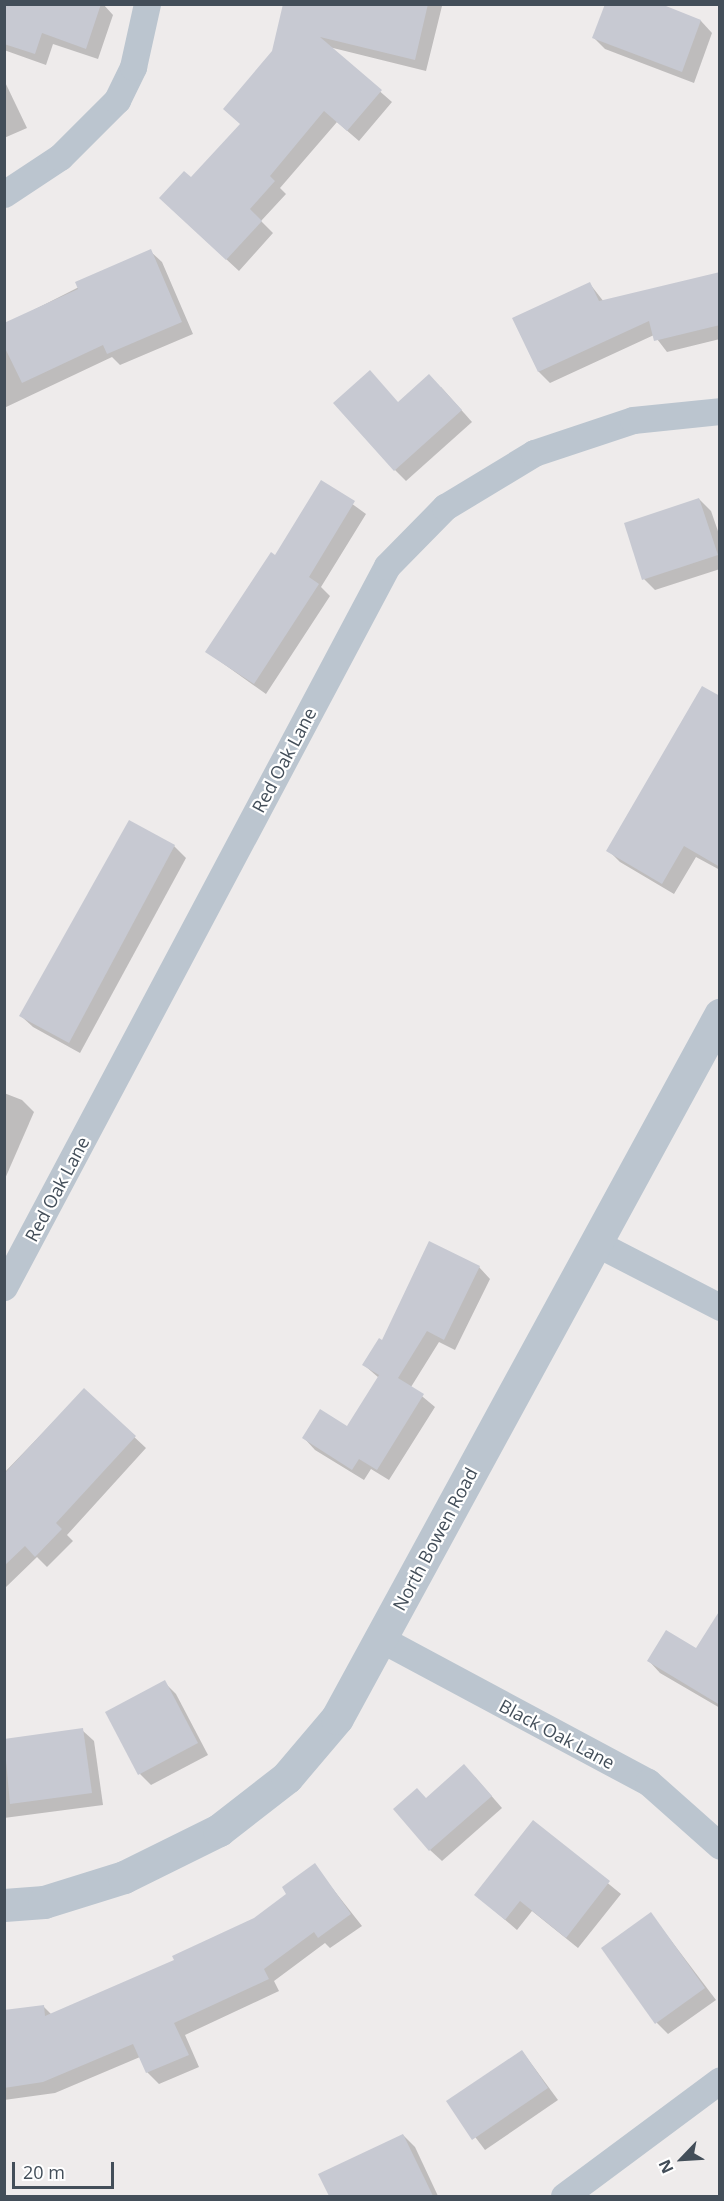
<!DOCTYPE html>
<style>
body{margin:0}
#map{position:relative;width:724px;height:2201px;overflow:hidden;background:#eeebeb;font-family:"Open Sans",sans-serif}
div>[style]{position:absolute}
.shadow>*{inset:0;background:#0003}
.building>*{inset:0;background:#c7c9d2}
.minor>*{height:27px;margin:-13.5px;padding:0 13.5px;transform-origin:13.5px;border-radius:13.5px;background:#bbc5cf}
.tertiary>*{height:33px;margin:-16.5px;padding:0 16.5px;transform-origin:16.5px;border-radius:16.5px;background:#bbc5cf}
span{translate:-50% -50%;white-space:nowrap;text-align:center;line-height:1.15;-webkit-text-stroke:4.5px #fff;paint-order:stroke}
.street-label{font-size:18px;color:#434e59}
.frame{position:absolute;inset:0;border:6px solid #434e59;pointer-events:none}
.north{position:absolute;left:652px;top:2129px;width:60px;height:60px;-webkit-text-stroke:4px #fff;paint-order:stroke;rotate:245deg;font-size:16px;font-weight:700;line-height:24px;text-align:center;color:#434e59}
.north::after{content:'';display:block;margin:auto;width:21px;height:27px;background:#434e59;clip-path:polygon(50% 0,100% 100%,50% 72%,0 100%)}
.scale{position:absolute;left:12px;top:2162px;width:102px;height:27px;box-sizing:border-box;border:3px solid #434e59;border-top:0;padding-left:8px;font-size:18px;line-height:21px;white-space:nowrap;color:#434e59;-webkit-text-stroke:4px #fff;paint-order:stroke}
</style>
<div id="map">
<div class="shadow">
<div style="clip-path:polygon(4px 4px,103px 4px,113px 15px,98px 59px,53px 44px,46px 65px,4px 50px)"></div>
<div style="clip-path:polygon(284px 4px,442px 6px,426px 71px,329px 47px,392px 102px,359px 141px,337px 122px,280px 188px,286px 194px,261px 221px,273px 233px,239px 271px,173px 210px,191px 180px,241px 124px,273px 51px)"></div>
<div style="clip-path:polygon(657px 4px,701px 21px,712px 33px,694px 83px,605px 49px,594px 38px)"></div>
<div style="clip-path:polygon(4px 80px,27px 128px,4px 138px)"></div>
<div style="clip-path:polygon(150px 251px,162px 262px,193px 334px,120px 365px,112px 357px,4px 408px,4px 325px)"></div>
<div style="clip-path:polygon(720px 274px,720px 339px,667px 352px,654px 335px,550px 383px,539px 372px,514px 319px,590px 284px,604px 302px)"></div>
<div style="clip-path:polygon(441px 387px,472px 422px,406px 481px,395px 470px,399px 403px)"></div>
<div style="clip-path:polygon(322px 482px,366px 514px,321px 587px,330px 596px,266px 694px,207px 652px,276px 557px)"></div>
<div style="clip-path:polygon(699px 499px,711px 511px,720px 537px,720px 569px,655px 590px,644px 579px)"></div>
<div style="clip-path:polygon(720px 698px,720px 870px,696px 857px,674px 894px,620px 862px,608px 850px)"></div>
<div style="clip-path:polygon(174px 846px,186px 858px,80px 1053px,33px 1027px,21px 1016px)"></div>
<div style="clip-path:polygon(4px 1093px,22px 1100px,34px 1112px,4px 1181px)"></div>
<div style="clip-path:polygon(479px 1267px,490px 1279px,455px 1350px,439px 1342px,411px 1387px,435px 1407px,389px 1480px,371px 1469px,364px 1480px,315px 1450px,304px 1438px,348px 1428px,379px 1378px,364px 1365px,382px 1342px)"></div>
<div style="clip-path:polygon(84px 1390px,146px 1448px,67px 1535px,73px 1541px,47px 1567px,37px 1557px,4px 1589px,4px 1473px)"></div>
<div style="clip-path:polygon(720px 1638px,720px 1708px,660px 1673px,649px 1661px,696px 1650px)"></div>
<div style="clip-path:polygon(164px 1682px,176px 1694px,208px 1755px,151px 1785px,140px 1774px)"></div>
<div style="clip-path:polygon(82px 1730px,94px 1741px,103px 1805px,4px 1818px,4px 1740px)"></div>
<div style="clip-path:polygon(475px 1777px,502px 1808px,442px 1861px,430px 1850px,426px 1799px)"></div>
<div style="clip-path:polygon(533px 1822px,621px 1894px,578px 1948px,532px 1911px,517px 1930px,476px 1895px)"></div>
<div style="clip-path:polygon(314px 1865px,362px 1926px,330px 1948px,325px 1943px,274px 1981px,279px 1991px,185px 2035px,199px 2067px,159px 2084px,147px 2072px,140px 2057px,55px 2093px,4px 2100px,4px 2011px,43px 2006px,52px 2015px,176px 1961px,255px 1919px,288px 1894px)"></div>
<div style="clip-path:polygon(651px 1914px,716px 2000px,668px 2034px,657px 2023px)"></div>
<div style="clip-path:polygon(522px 2051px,558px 2100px,485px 2150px,448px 2101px)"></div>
<div style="clip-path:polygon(403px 2135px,415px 2147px,438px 2196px,330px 2196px,320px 2174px)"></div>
</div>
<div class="building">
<div style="clip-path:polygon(4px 4px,101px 4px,86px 49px,42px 33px,35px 54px,4px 44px)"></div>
<div style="clip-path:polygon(283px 4px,428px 4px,415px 60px,320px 37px,382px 90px,347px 131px,324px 111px,270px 176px,275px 181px,250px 209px,262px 221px,226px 260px,159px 198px,184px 171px,191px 177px,240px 124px,223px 109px,272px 51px)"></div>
<div style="clip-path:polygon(605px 4px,661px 4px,701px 20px,682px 72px,592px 38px)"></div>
<div style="clip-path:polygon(151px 249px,182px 322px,107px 354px,103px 345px,22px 383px,4px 346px,4px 323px,78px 289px,75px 282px)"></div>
<div style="clip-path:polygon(720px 272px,720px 325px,654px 341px,649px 321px,538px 372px,512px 318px,590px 282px,599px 301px)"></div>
<div style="clip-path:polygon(370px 370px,398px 402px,429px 374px,462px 410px,394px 471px,333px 403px)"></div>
<div style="clip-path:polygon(321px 480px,355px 501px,309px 577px,319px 584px,254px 684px,205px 652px,271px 552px,275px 555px)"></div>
<div style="clip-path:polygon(699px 498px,718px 555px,642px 580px,624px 523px)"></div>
<div style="clip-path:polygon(702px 686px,720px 696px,720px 867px,684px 846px,662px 884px,606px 851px)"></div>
<div style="clip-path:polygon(129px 820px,175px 845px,69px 1043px,19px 1016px)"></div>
<div style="clip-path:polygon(429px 1241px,480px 1266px,444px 1340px,427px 1331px,398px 1378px,424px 1394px,377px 1470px,359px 1459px,352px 1470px,302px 1438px,320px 1409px,347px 1426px,379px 1375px,362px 1365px,379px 1338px,382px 1340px)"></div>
<div style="clip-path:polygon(84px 1388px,136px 1436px,56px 1523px,62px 1529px,35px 1557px,25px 1546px,4px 1566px,4px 1474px)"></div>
<div style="clip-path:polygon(720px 1610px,720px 1705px,647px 1661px,666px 1630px,696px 1648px)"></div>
<div style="clip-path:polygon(165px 1680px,198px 1743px,138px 1775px,105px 1712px)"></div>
<div style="clip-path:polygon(83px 1728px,92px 1793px,10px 1804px,4px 1739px)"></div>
<div style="clip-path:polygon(464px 1764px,492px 1796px,429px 1851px,393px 1809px,417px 1788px,426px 1798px)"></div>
<div style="clip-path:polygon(533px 1820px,610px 1881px,566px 1938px,520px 1901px,505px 1920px,474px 1895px)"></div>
<div style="clip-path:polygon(315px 1863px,351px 1914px,318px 1938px,314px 1932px,264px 1969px,269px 1979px,174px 2023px,189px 2055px,146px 2073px,133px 2044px,43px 2082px,4px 2088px,4px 2010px,44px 2005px,45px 2016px,174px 1960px,172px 1956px,254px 1918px,286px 1894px,282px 1887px)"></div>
<div style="clip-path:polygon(651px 1912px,705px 1988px,655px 2024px,601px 1948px)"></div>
<div style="clip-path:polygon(522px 2050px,548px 2088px,472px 2140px,446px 2101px)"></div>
<div style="clip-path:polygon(403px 2134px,433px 2196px,329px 2196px,318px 2174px)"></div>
</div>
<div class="minor">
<div style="left:4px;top:194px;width:67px;rotate:-33.5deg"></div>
<div style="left:60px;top:157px;width:81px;rotate:-45deg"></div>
<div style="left:117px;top:100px;width:37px;rotate:-64deg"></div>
<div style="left:133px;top:67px;width:65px;rotate:-77.5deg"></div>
<div style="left:594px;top:1242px;width:142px;rotate:27.3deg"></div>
<div style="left:4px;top:1287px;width:816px;rotate:-62.02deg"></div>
<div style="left:387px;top:566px;width:83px;rotate:-45.5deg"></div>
<div style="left:445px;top:507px;width:104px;rotate:-31.2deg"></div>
<div style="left:534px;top:453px;width:104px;rotate:-18.4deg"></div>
<div style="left:633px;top:420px;width:87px;rotate:-5.9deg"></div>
<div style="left:381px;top:1639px;width:303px;rotate:28.2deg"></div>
<div style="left:648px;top:1782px;width:96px;rotate:41.6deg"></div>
<div style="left:564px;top:2196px;width:194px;rotate:-36.6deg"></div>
</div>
<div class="tertiary">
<div style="left:4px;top:1905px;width:40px;rotate:-4.3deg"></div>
<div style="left:44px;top:1902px;width:84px;rotate:-17.4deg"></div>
<div style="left:124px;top:1877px;width:106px;rotate:-26.3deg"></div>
<div style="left:219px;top:1830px;width:86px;rotate:-37.9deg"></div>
<div style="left:287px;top:1777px;width:77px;rotate:-49.7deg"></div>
<div style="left:337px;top:1718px;width:801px;rotate:-61.42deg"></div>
</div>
<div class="street-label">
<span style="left:284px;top:760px;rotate:-62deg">Red Oak Lane</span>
<span style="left:57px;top:1189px;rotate:-62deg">Red Oak Lane</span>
<span style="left:435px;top:1539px;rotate:-62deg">North Bowen Road</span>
<span style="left:557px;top:1734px;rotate:28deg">Black Oak Lane</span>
</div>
<div class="frame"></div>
<div class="north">N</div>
<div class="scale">20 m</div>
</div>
